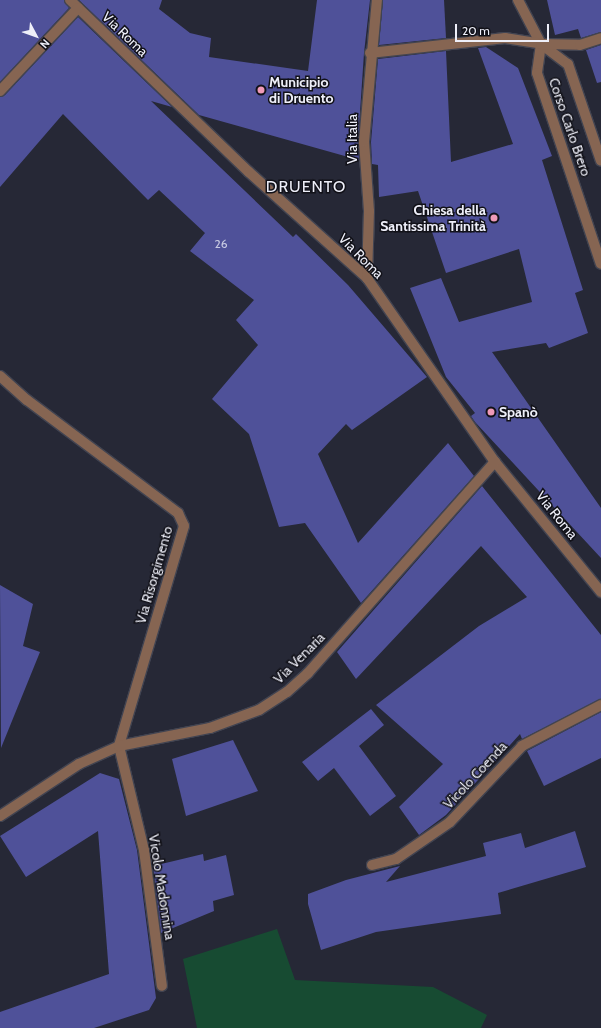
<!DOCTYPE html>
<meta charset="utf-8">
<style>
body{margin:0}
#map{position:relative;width:601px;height:1028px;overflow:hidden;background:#262836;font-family:Cabin,sans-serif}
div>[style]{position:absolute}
.green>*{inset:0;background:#174b32}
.building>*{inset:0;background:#4f5199}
.roads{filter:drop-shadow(1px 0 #424451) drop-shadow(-1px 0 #424451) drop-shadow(0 1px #424451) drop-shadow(0 -1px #424451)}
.minor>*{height:10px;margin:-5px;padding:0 5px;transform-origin:5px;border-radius:5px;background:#866552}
.dots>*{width:11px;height:11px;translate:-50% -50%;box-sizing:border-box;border:2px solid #111118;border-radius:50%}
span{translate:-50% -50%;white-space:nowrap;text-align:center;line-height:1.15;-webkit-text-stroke:3px #111118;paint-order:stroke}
.number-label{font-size:12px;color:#c6c8e1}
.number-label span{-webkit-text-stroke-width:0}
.street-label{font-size:14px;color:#eeeff9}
.poi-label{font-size:14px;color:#eeeff9;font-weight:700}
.left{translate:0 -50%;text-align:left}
.right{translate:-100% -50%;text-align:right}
.quarter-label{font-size:16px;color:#eeeff9;letter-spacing:1px}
.north{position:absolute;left:16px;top:16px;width:40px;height:40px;-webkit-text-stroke:3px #111118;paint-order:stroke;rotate:131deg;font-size:11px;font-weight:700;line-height:16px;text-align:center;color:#eeeff9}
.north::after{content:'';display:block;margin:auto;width:14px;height:18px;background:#eeeff9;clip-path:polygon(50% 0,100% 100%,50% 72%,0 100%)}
.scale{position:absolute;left:455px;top:24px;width:94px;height:18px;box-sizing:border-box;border:2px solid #eeeff9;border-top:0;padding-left:5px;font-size:12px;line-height:14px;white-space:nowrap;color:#eeeff9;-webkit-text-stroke:3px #111118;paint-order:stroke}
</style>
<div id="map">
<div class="green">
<div style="clip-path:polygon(277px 929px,295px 980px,433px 987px,487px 1015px,481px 1028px,197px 1028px,183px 959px)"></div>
</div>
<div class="building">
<div style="clip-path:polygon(0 0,64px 0,69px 8px,0 82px)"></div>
<div style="clip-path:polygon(79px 0,162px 0,159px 9px,190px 33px,211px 38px,209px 57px,308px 71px,317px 0,370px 0,364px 53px,358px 142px,359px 160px,199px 115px)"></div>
<div style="clip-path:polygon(383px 0,444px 0,446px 38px,379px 45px)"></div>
<div style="clip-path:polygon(547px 0,601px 0,601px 32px,581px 38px,578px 29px,555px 35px)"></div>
<div style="clip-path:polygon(78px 17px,172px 107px,151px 101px,293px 237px,296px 234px,348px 285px,427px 377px,352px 430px,346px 424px,318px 454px,358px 543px,448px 443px,474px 476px,361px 603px,305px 523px,279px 527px,249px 434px,212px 399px,258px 345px,236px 320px,254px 300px,190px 251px,205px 233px,159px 190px,148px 200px,63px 114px,0 187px,0 97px,5px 95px)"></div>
<div style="clip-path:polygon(601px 45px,601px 82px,597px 83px,586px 50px)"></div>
<div style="clip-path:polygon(486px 47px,518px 68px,552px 156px,542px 160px,583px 290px,575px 293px,588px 333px,549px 348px,546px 343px,492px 352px,601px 508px,601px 558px,475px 422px,471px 416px,475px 413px,446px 377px,410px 288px,441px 278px,459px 322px,532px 302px,519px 249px,446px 273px,418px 191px,379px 197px,378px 165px,372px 164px,371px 142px,378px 59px,446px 51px,451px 162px,513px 144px,478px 48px)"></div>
<div style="clip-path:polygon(482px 486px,601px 635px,601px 699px,522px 739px,520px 734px,446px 815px,419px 835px,399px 807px,443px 764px,376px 705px,479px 626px,527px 597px,481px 546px,356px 679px,337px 652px)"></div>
<div style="clip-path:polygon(0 585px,33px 604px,23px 646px,40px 652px,1px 748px)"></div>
<div style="clip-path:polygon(371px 709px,384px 725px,359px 746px,396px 796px,370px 816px,334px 768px,318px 781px,302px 762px)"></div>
<div style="clip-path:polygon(601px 712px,601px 758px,544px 786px,527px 751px)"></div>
<div style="clip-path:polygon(233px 740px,258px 791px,186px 816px,172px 759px)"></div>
<div style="clip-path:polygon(100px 773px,119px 779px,137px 850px,156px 998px,149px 1010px,94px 1028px,0 1028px,0 1012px,109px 974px,98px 831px,26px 877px,0 836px)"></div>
<div style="clip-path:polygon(575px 831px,586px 867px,498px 893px,501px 914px,376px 932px,321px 950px,308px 904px,308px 894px,346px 880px,400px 866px,386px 882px,486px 856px,483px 843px,521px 833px,525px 848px)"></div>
<div style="clip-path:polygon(203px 854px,204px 861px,226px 855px,234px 895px,213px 901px,214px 911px,161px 933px,153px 866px)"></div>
</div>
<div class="roads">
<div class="minor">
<div style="left:70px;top:0;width:248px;rotate:43.9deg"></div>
<div style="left:249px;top:172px;width:159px;rotate:41.9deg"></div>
<div style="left:367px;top:278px;width:224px;rotate:55.2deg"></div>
<div style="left:495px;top:462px;width:168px;rotate:50.8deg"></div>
<div style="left:518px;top:0;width:50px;rotate:62.4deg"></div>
<div style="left:541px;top:44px;width:34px;rotate:37deg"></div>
<div style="left:568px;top:64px;width:102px;rotate:71.2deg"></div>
<div style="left:541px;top:44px;width:29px;rotate:98deg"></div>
<div style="left:537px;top:73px;width:201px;rotate:71.5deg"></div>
<div style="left:370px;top:53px;width:136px;rotate:-6.3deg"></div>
<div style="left:505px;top:38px;width:36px;rotate:9deg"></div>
<div style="left:541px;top:44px;width:39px;rotate:1deg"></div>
<div style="left:580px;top:45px;width:22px;rotate:-18deg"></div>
<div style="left:0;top:91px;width:114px;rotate:-46.8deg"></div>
<div style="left:367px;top:278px;width:67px;rotate:-88.3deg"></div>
<div style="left:369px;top:211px;width:69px;rotate:-94.1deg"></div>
<div style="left:364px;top:142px;width:143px;rotate:-84.8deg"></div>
<div style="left:0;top:376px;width:36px;rotate:42deg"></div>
<div style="left:27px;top:400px;width:189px;rotate:36.8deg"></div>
<div style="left:178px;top:513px;width:14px;rotate:65deg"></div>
<div style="left:184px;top:526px;width:229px;rotate:106.5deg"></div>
<div style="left:119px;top:746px;width:107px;rotate:76.5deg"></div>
<div style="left:144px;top:850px;width:137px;rotate:82.5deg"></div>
<div style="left:0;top:816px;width:95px;rotate:-33.4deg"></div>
<div style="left:79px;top:764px;width:44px;rotate:-24.2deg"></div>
<div style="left:119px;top:746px;width:93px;rotate:-11.2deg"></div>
<div style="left:210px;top:728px;width:52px;rotate:-20.2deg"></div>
<div style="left:259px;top:710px;width:33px;rotate:-33deg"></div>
<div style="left:287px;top:692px;width:28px;rotate:-42deg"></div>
<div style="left:308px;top:673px;width:282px;rotate:-48.5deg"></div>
<div style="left:372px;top:865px;width:25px;rotate:-14deg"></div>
<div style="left:396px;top:859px;width:65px;rotate:-34.4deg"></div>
<div style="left:450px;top:822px;width:105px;rotate:-46.5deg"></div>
<div style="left:522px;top:746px;width:89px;rotate:-27.4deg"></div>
</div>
</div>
<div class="dots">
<div style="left:261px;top:90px;background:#ef9ab8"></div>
<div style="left:494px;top:218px;background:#ef9ab8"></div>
<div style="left:491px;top:412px;background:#ef9ab8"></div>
</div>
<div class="number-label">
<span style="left:221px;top:244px">26</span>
</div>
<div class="street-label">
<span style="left:125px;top:34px;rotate:44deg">Via Roma</span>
<span style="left:570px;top:127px;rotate:71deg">Corso Carlo Brero</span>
<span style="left:352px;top:139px;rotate:-90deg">Via Italia</span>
<span style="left:361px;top:256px;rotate:45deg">Via Roma</span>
<span style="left:557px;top:515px;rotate:51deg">Via Roma</span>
<span style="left:154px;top:575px;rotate:-74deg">Via Risorgimento</span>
<span style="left:299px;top:658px;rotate:-45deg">Via Venaria</span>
<span style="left:475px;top:775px;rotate:-47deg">Vicolo Coenda</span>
<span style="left:162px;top:887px;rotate:81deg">Vicolo Madonnina</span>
</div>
<div class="poi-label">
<span class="left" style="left:269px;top:90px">Municipio<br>di Druento</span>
<span class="right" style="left:486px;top:218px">Chiesa della<br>Santissima Trinità</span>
<span class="left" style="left:499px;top:412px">Spanò</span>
</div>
<div class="quarter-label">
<span style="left:306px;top:187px">DRUENTO</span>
</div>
<div class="north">N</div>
<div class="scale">20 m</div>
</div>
